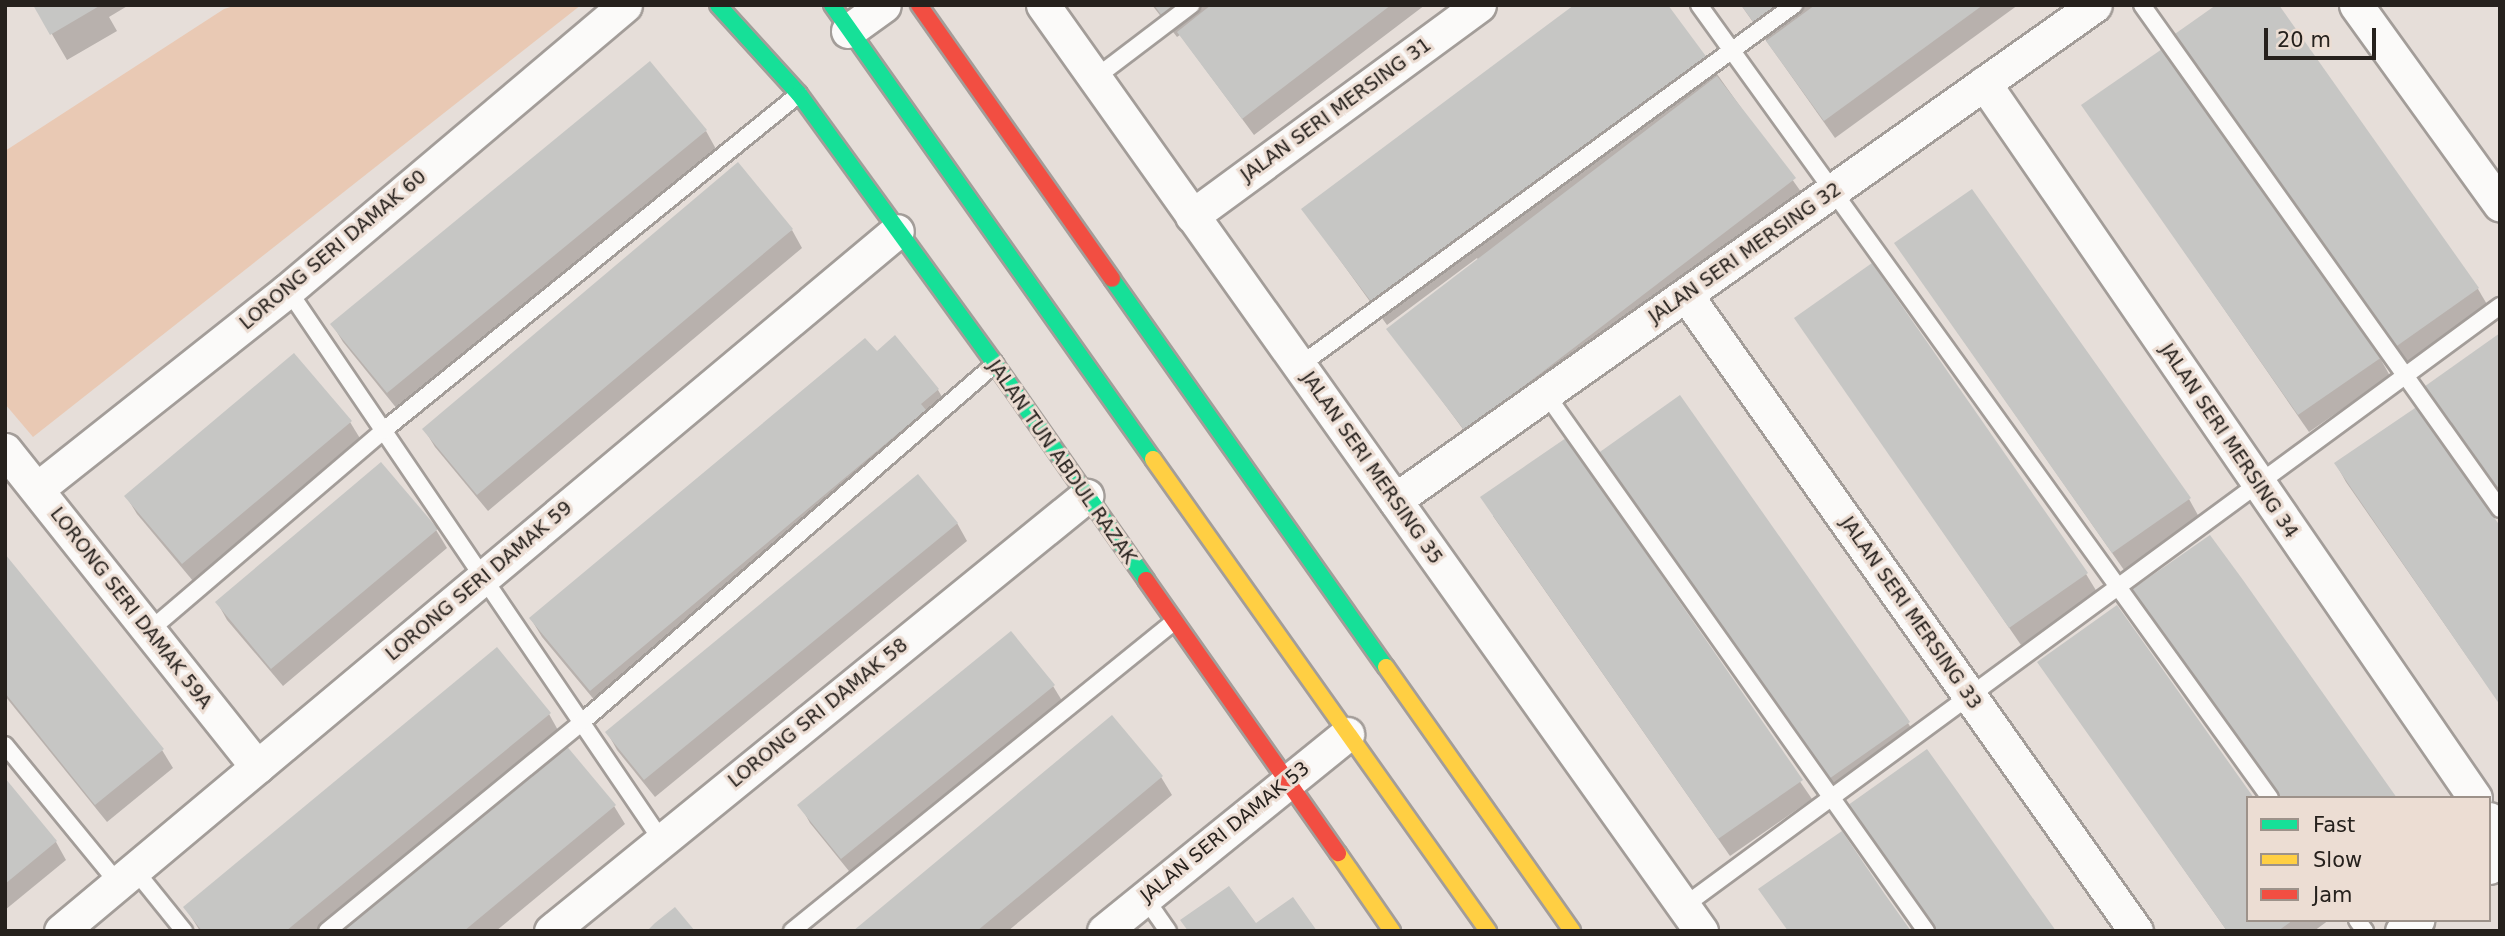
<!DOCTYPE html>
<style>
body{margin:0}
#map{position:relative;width:2505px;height:936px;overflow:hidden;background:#e6ded9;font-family:"DejaVu Sans",sans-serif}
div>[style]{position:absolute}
.green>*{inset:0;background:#e9c9b4}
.shadow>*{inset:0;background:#0003}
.building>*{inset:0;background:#c6c6c4}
.roads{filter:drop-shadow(2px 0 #a39d99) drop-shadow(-2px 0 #a39d99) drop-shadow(0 2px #a39d99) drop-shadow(0 -2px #a39d99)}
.lane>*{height:16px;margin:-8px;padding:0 8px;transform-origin:8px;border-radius:8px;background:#fbfaf9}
.street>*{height:33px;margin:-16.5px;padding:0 16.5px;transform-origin:16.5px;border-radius:16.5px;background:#fbfaf9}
.fast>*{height:16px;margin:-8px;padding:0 8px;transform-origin:8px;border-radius:8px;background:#16e098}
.slow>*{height:16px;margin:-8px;padding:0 8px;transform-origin:8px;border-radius:8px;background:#ffcf43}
.jam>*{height:16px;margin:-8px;padding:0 8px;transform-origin:8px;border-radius:8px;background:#f24e42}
span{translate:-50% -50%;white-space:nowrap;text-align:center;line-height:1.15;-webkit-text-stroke:6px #ecddd3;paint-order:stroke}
.street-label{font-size:19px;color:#26211d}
.frame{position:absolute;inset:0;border:7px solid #26211d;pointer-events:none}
.legend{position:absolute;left:2246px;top:796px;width:245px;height:126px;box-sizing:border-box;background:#ecddd3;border:2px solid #9d928a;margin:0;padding:9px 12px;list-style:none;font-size:21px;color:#26211d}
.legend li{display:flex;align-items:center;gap:14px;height:35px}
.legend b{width:35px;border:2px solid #9d928a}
.scale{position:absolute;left:2264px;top:28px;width:112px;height:32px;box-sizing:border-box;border:4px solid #26211d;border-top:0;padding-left:9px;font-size:21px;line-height:24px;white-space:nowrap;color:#26211d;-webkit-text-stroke:5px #ecddd3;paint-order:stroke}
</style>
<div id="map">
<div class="green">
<div style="clip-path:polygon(237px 5px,581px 5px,33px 437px,5px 404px,5px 151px,224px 9px)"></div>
</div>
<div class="shadow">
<div style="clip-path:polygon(35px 5px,129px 5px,109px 17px,117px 31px,67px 60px)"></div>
<div style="clip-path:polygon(1152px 5px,1425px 5px,1254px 135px,1180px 35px,1177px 37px)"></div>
<div style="clip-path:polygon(1741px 5px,2018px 5px,1835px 138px)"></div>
<div style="clip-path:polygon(2185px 55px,2478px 289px,2488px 306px,2405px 365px)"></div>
<div style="clip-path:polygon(1707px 60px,1804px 196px,1477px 448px,1389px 329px,1479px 261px,1477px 258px,1387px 325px,1303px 209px)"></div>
<div style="clip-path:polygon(2084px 106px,2380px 358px,2390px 376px,2309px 432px)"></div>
<div style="clip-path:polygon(706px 131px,716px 149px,398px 410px,343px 342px,332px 324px)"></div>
<div style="clip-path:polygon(792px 230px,802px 248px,488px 511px,435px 447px,424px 429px)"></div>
<div style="clip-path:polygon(1896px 244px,2189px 499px,2199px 517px,2124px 570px)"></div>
<div style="clip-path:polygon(1796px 318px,2086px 574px,2097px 592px,2021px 645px)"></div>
<div style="clip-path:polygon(877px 354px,938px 390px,948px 407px,931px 422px,935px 429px,601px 708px,542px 637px,531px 619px)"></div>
<div style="clip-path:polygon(350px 422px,361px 440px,193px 581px,137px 514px,126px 496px)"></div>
<div style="clip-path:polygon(1565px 440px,1812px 799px,1730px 856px,1493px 516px)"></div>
<div style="clip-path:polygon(1599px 454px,1908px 723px,1919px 741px,1838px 798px)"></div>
<div style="clip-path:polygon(2336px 464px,2500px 704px,2346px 482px)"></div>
<div style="clip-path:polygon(957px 523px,967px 541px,655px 797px,617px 750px,607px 732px)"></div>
<div style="clip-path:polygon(436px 530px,447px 548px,283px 686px,227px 620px,217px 602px)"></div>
<div style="clip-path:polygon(5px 556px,162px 750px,173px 768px,107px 822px,5px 696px)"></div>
<div style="clip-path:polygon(2039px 662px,2248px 798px,2248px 920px,2329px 920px,2314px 931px,2227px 931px)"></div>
<div style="clip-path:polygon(1053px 686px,1064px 704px,853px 876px,810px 823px,800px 805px)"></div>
<div style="clip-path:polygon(549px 714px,559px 732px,319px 931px,200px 931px,185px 907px)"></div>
<div style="clip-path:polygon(1161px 777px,1172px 795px,1008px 931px,855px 931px)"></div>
<div style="clip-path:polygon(5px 781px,56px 842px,66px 860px,5px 910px)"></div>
<div style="clip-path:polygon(614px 806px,625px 824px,496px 931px,342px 931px)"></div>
</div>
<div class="building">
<div style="clip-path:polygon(33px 5px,101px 5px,50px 35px)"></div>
<div style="clip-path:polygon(1154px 5px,1184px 5px,1165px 20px)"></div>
<div style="clip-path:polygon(1211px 5px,1391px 5px,1242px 119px,1177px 32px)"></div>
<div style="clip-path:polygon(1574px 5px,1668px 5px,1708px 59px,1376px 308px,1301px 209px)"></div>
<div style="clip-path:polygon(1741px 5px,1778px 5px,1754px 23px)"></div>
<div style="clip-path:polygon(1815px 5px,1983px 5px,1824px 121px,1766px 41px)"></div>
<div style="clip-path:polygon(2216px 5px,2279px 5px,2479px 288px,2394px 348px,2172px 36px)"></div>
<div style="clip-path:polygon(2165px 47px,2382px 357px,2298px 415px,2081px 105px)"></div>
<div style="clip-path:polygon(650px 61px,707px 130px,387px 393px,330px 324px)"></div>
<div style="clip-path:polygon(1717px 76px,1796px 178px,1465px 431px,1386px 329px)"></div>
<div style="clip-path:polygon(738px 162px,793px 229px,477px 495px,422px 429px)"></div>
<div style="clip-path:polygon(1972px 189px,2191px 498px,2112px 553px,1894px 243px)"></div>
<div style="clip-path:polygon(1872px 263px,2088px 573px,2009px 628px,1794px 318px)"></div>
<div style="clip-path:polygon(2500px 333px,2500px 499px,2421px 389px)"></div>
<div style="clip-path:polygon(895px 335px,939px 389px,921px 404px,926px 410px,590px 691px,529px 618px,865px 338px,877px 351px)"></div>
<div style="clip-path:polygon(294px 353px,352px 421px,182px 564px,124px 496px)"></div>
<div style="clip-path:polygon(1680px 395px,1910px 722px,1826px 781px,1597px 454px)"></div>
<div style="clip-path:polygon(2418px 406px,2500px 526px,2500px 705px,2334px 463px)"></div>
<div style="clip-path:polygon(1566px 438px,1803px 780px,1718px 839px,1480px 497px)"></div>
<div style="clip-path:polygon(381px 462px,438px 529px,271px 669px,215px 602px)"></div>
<div style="clip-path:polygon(918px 474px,958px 523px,644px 780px,605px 732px)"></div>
<div style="clip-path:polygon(2210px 535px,2243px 580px,2397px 798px,2274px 798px,2128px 592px)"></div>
<div style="clip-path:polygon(5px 554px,164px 749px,95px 805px,5px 693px)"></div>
<div style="clip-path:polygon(2117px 605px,2254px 798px,2248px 798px,2248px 920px,2293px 920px,2278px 931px,2227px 931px,2037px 662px)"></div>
<div style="clip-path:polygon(1011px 631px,1055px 685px,841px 859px,797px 805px)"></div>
<div style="clip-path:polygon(497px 647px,551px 713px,286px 931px,202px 931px,183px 907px)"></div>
<div style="clip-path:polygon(1112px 715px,1163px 776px,1059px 863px,977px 931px,853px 931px)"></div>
<div style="clip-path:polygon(565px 744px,616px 805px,464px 931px,339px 931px)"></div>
<div style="clip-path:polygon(1927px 749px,1957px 791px,2056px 931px,1931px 931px,1844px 808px)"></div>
<div style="clip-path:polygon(5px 778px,57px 841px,5px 884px)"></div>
<div style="clip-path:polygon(1842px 831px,1884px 893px,1911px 931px,1788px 931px,1758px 889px)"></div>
<div style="clip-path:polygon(1229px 886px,1256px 923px,1293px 897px,1317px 931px,1188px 931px,1180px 920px)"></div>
<div style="clip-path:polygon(675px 907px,695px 931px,647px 931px,655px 923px)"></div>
</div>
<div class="roads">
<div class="lane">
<div style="left:1699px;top:5px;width:977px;rotate:54.24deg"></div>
<div style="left:2142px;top:5px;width:618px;rotate:54.61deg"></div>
<div style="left:1095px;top:78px;width:121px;rotate:-37.2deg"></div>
<div style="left:288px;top:290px;width:666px;rotate:55.83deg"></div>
<div style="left:1299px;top:366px;width:613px;rotate:-36.1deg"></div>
<div style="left:1546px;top:394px;width:658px;rotate:54.72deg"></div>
<div style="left:149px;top:631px;width:309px;rotate:-40.5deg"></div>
<div style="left:384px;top:430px;width:534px;rotate:-38.99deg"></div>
<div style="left:5px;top:745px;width:178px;rotate:50.7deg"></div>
<div style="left:134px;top:869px;width:80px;rotate:51.1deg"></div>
<div style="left:1145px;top:898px;width:40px;rotate:55.1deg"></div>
<div style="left:1684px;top:906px;width:1013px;rotate:-36.33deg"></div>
<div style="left:2357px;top:920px;width:14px;rotate:54deg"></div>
<div style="left:327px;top:931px;width:330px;rotate:-39.3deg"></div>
<div style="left:582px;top:722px;width:547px;rotate:-40.92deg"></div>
<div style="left:792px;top:931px;width:491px;rotate:-39deg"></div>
</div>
<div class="street">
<div style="left:1043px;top:5px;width:1136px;rotate:54.6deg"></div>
<div style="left:2356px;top:5px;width:246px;rotate:54.2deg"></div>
<div style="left:848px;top:31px;width:44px;rotate:-35.8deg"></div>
<div style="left:1984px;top:83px;width:867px;rotate:55.52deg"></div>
<div style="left:1192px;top:216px;width:356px;rotate:-36.3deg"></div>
<div style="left:1686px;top:295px;width:779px;rotate:54.72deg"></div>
<div style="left:5px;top:450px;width:405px;rotate:51.5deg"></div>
<div style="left:37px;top:489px;width:320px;rotate:-38.4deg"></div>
<div style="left:288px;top:290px;width:441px;rotate:-40.2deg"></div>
<div style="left:1395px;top:500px;width:857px;rotate:-35.27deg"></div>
<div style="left:2489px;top:819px;width:19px;rotate:54deg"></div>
<div style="left:2489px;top:867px;width:13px;rotate:-32deg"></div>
<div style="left:61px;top:931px;width:1090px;rotate:-39.94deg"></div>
<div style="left:551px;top:931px;width:690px;rotate:-39.11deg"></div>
<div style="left:1104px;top:931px;width:313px;rotate:-39deg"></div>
<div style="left:2402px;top:931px;width:19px;rotate:-36deg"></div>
</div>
<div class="fast">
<div style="left:718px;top:5px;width:120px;rotate:47.7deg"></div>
<div style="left:799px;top:94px;width:334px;rotate:54deg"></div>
<div style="left:995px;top:364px;width:264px;rotate:55deg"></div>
<div style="left:832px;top:5px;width:556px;rotate:54.74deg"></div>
<div style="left:1112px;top:279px;width:475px;rotate:54.8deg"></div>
</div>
<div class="slow">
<div style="left:1153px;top:459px;width:579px;rotate:54.63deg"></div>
<div style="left:1386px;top:667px;width:323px;rotate:54.8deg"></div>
<div style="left:1338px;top:853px;width:95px;rotate:55.3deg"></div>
</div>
<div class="jam">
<div style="left:919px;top:5px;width:335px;rotate:54.8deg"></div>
<div style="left:1146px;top:580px;width:334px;rotate:54.9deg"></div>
</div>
</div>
<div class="street-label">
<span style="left:1336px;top:110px;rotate:-36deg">JALAN SERI MERSING 31</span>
<span style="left:333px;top:250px;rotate:-40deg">LORONG SERI DAMAK 60</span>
<span style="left:1745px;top:253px;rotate:-35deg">JALAN SERI MERSING 32</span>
<span style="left:2229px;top:441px;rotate:56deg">JALAN SERI MERSING 34</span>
<span style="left:1062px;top:462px;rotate:55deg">JALAN TUN ABDUL RAZAK</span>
<span style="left:1372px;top:468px;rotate:55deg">JALAN SERI MERSING 35</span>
<span style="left:479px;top:581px;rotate:-40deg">LORONG SERI DAMAK 59</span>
<span style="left:131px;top:608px;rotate:52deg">LORONG SERI DAMAK 59A</span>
<span style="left:1911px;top:613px;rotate:55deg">JALAN SERI MERSING 33</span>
<span style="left:818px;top:713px;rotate:-39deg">LORONG SRI DAMAK 58</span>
<span style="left:1225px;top:832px;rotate:-39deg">JALAN SERI DAMAK 53</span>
</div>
<div class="frame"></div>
<ul class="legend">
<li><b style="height:9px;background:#16e098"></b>Fast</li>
<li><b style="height:9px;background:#ffcf43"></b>Slow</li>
<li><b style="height:9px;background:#f24e42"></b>Jam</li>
</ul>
<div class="scale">20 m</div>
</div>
